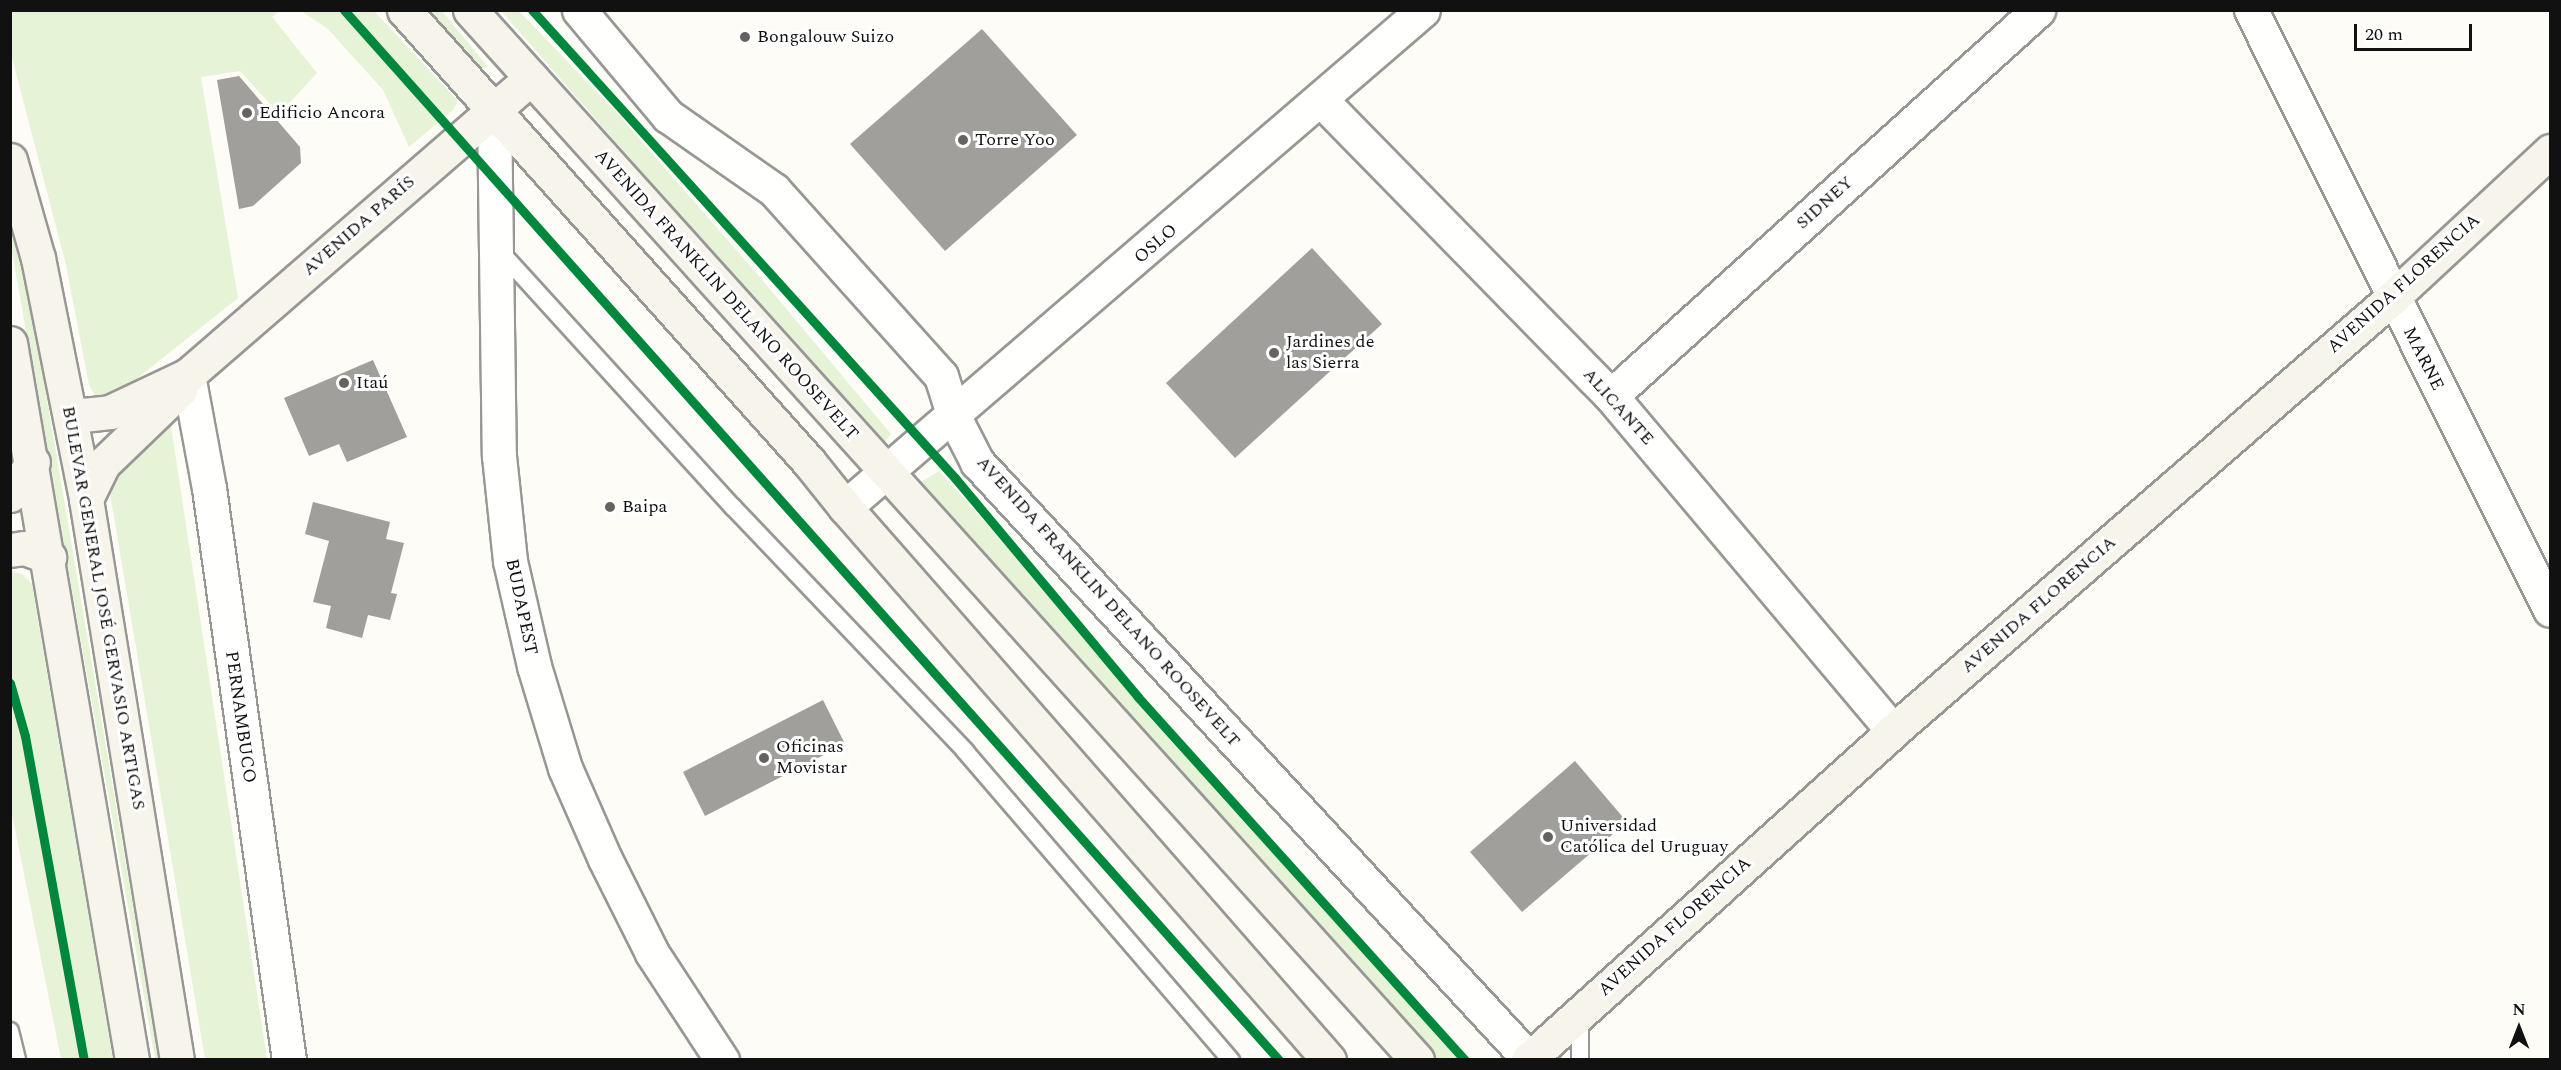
<!DOCTYPE html>
<meta charset="utf-8">
<style>
body{margin:0}
#map{position:relative;width:2561px;height:1070px;overflow:hidden;background:#fdfcf7;font-family:Spectral,serif}
div>[style]{position:absolute}
.green>*{inset:0;background:#e7f3d7}
.building>*{inset:0;background:#a19f9c}
.roads{filter:drop-shadow(2px 0 #979795) drop-shadow(-2px 0 #979795) drop-shadow(0 2px #979795) drop-shadow(0 -2px #979795)}
.lane>*{height:16px;margin:-8px;padding:0 8px;transform-origin:8px;border-radius:8px;background:#fffffe}
.street>*{height:33px;margin:-16.5px;padding:0 16.5px;transform-origin:16.5px;border-radius:16.5px;background:#fffffe}
.secondary>*{height:33px;margin:-16.5px;padding:0 16.5px;transform-origin:16.5px;border-radius:16.5px;background:#f6f4eb}
.cycleway>*{height:9px;margin:-4.5px;padding:0 4.5px;transform-origin:4.5px;border-radius:4.5px;background:#00873e}
.dots>*{width:16px;height:16px;translate:-50% -50%;box-sizing:border-box;border:3px solid #fff;border-radius:50%}
span{translate:-50% -50%;white-space:nowrap;text-align:center;line-height:1.15;-webkit-text-stroke:6px #fff;paint-order:stroke}
.poi-label{font-size:18px;color:#111}
.left{translate:0 -50%;text-align:left}
.street-label{font-size:18px;color:#111}
.frame{position:absolute;inset:0;border:12px solid #111;pointer-events:none}
.north{position:absolute;left:2489px;top:998px;width:60px;height:60px;-webkit-text-stroke:4px #fff;paint-order:stroke;rotate:0deg;font-size:16px;font-weight:700;line-height:24px;text-align:center;color:#111}
.north::after{content:'';display:block;margin:auto;width:21px;height:27px;background:#111;clip-path:polygon(50% 0,100% 100%,50% 72%,0 100%)}
.scale{position:absolute;left:2354px;top:24px;width:118px;height:27px;box-sizing:border-box;border:3px solid #111;border-top:0;padding-left:8px;font-size:18px;line-height:21px;white-space:nowrap;color:#111;-webkit-text-stroke:4px #fff;paint-order:stroke}
</style>
<div id="map">
<div class="green">
<div style="clip-path:polygon(11px 11px,279px 11px,272px 17px,317px 73px,279px 114px,240px 71px,201px 77px,238px 298px,115px 396px,96px 397px,89px 385px,66px 265px,11px 54px)"></div>
<div style="clip-path:polygon(301px 11px,374px 11px,458px 101px,453px 110px,409px 147px,383px 90px,328px 29px)"></div>
<div style="clip-path:polygon(431px 11px,442px 11px,488px 67px,482px 68px)"></div>
<div style="clip-path:polygon(501px 11px,519px 11px,616px 112px,758px 275px,891px 434px,877px 451px,744px 288px)"></div>
<div style="clip-path:polygon(10px 222px,31px 305px,159px 1059px,155px 1059px,11px 246px)"></div>
<div style="clip-path:polygon(171px 426px,267px 1059px,205px 1059px,110px 493px,111px 480px,129px 457px)"></div>
<div style="clip-path:polygon(939px 471px,1468px 1058px,1433px 1059px,919px 483px)"></div>
<div style="clip-path:polygon(10px 571px,22px 574px,32px 584px,113px 1059px,61px 1059px,11px 809px)"></div>
</div>
<div class="building">
<div style="clip-path:polygon(982px 29px,1077px 135px,945px 251px,850px 144px)"></div>
<div style="clip-path:polygon(239px 76px,300px 147px,301px 163px,253px 206px,239px 209px,217px 80px)"></div>
<div style="clip-path:polygon(1312px 248px,1382px 324px,1235px 458px,1166px 383px)"></div>
<div style="clip-path:polygon(373px 360px,407px 437px,347px 462px,339px 444px,309px 456px,284px 398px)"></div>
<div style="clip-path:polygon(313px 502px,390px 522px,386px 539px,404px 543px,391px 593px,397px 594px,390px 620px,368px 615px,362px 638px,326px 628px,331px 606px,313px 602px,329px 541px,305px 534px)"></div>
<div style="clip-path:polygon(823px 700px,845px 744px,705px 816px,683px 772px)"></div>
<div style="clip-path:polygon(1575px 761px,1627px 822px,1522px 912px,1470px 852px)"></div>
</div>
<div class="roads">
<div class="lane">
<div style="left:498px;top:249px;width:349px;rotate:47.7deg"></div>
<div style="left:733px;top:507px;width:337px;rotate:46.4deg"></div>
<div style="left:965px;top:751px;width:408px;rotate:49.3deg"></div>
<div style="left:1580px;top:1015px;width:45px;rotate:90deg"></div>
<div style="left:10px;top:1031px;width:30px;rotate:76deg"></div>
</div>
<div class="street">
<div style="left:579px;top:10px;width:138px;rotate:50deg"></div>
<div style="left:668px;top:116px;width:129px;rotate:34.9deg"></div>
<div style="left:774px;top:190px;width:250px;rotate:48.1deg"></div>
<div style="left:941px;top:376px;width:43px;rotate:72.4deg"></div>
<div style="left:954px;top:417px;width:51px;rotate:62.9deg"></div>
<div style="left:977px;top:462px;width:813px;rotate:47.24deg"></div>
<div style="left:2251px;top:10px;width:670px;rotate:63.51deg"></div>
<div style="left:1322px;top:101px;width:413px;rotate:45.6deg"></div>
<div style="left:1611px;top:396px;width:438px;rotate:49.9deg"></div>
<div style="left:494px;top:109px;width:347px;rotate:89.2deg"></div>
<div style="left:499px;top:456px;width:106px;rotate:84deg"></div>
<div style="left:510px;top:561px;width:108px;rotate:77.1deg"></div>
<div style="left:534px;top:666px;width:107px;rotate:73.1deg"></div>
<div style="left:565px;top:768px;width:99px;rotate:66.3deg"></div>
<div style="left:605px;top:859px;width:105px;rotate:63.4deg"></div>
<div style="left:652px;top:953px;width:128px;rotate:56.8deg"></div>
<div style="left:188px;top:375px;width:115px;rotate:79.5deg"></div>
<div style="left:209px;top:488px;width:578px;rotate:82.04deg"></div>
<div style="left:1611px;top:396px;width:576px;rotate:-42.11deg"></div>
<div style="left:845px;top:507px;width:762px;rotate:-40.69deg"></div>
</div>
<div class="secondary">
<div style="left:404px;top:10px;width:607px;rotate:48.14deg"></div>
<div style="left:809px;top:462px;width:58px;rotate:51.3deg"></div>
<div style="left:845px;top:507px;width:735px;rotate:48.81deg"></div>
<div style="left:470px;top:10px;width:1414px;rotate:47.95deg"></div>
<div style="left:10px;top:160px;width:102px;rotate:74.1deg"></div>
<div style="left:38px;top:258px;width:246px;rotate:78.7deg"></div>
<div style="left:86px;top:499px;width:568px;rotate:80.79deg"></div>
<div style="left:10px;top:343px;width:727px;rotate:80.34deg"></div>
<div style="left:70px;top:412px;width:13px;rotate:13deg"></div>
<div style="left:83px;top:415px;width:27px;rotate:-6deg"></div>
<div style="left:110px;top:412px;width:86px;rotate:-25.4deg"></div>
<div style="left:188px;top:375px;width:454px;rotate:-40.9deg"></div>
<div style="left:10px;top:495px;width:40px;rotate:-55.1deg"></div>
<div style="left:86px;top:499px;width:39px;rotate:-64deg"></div>
<div style="left:103px;top:464px;width:107px;rotate:-43.9deg"></div>
<div style="left:10px;top:550px;width:15px;rotate:-8deg"></div>
<div style="left:25px;top:548px;width:26px;rotate:21deg"></div>
<div style="left:1528px;top:1060px;width:491px;rotate:-42deg"></div>
<div style="left:1893px;top:731px;width:661px;rotate:-40.95deg"></div>
<div style="left:2392px;top:298px;width:216px;rotate:-42.9deg"></div>
</div>
</div>
<div class="cycleway">
<div style="left:344px;top:10px;width:1406px;rotate:48.32deg"></div>
<div style="left:532px;top:10px;width:631px;rotate:47.89deg"></div>
<div style="left:955px;top:478px;width:285px;rotate:50.1deg"></div>
<div style="left:1138px;top:697px;width:489px;rotate:48deg"></div>
<div style="left:10px;top:683px;width:55px;rotate:74.2deg"></div>
<div style="left:25px;top:736px;width:329px;rotate:79.7deg"></div>
</div>
<div class="dots">
<div style="left:745px;top:37px;background:#646362"></div>
<div style="left:247px;top:113px;background:#646362"></div>
<div style="left:963px;top:140px;background:#646362"></div>
<div style="left:1274px;top:353px;background:#646362"></div>
<div style="left:344px;top:383px;background:#646362"></div>
<div style="left:610px;top:507px;background:#646362"></div>
<div style="left:764px;top:758px;background:#646362"></div>
<div style="left:1548px;top:837px;background:#646362"></div>
</div>
<div class="poi-label">
<span class="left" style="left:757px;top:37px">Bongalouw Suizo</span>
<span class="left" style="left:259px;top:113px">Edificio Ancora</span>
<span class="left" style="left:975px;top:140px">Torre Yoo</span>
<span class="left" style="left:1286px;top:353px">Jardines de<br>las Sierra</span>
<span class="left" style="left:356px;top:383px">Itaú</span>
<span class="left" style="left:622px;top:507px">Baipa</span>
<span class="left" style="left:776px;top:758px">Oficinas<br>Movistar</span>
<span class="left" style="left:1560px;top:837px">Universidad<br>Católica del Uruguay</span>
</div>
<div class="street-label">
<span style="left:1825px;top:203px;rotate:-42deg">SIDNEY</span>
<span style="left:359px;top:226px;rotate:-41deg">AVENIDA PARÍS</span>
<span style="left:1156px;top:244px;rotate:-41deg">OSLO</span>
<span style="left:2404px;top:284px;rotate:-42deg">AVENIDA FLORENCIA</span>
<span style="left:726px;top:295px;rotate:48deg">AVENIDA FRANKLIN DELANO ROOSEVELT</span>
<span style="left:2423px;top:359px;rotate:63deg">MARNE</span>
<span style="left:1618px;top:407px;rotate:48deg">ALICANTE</span>
<span style="left:1108px;top:602px;rotate:48deg">AVENIDA FRANKLIN DELANO ROOSEVELT</span>
<span style="left:2039px;top:605px;rotate:-41deg">AVENIDA FLORENCIA</span>
<span style="left:521px;top:607px;rotate:78deg">BUDAPEST</span>
<span style="left:103px;top:608px;rotate:80deg">BULEVAR GENERAL JOSÉ GERVASIO ARTIGAS</span>
<span style="left:240px;top:717px;rotate:82deg">PERNAMBUCO</span>
<span style="left:1675px;top:927px;rotate:-42deg">AVENIDA FLORENCIA</span>
</div>
<div class="frame"></div>
<div class="north">N</div>
<div class="scale">20 m</div>
</div>
